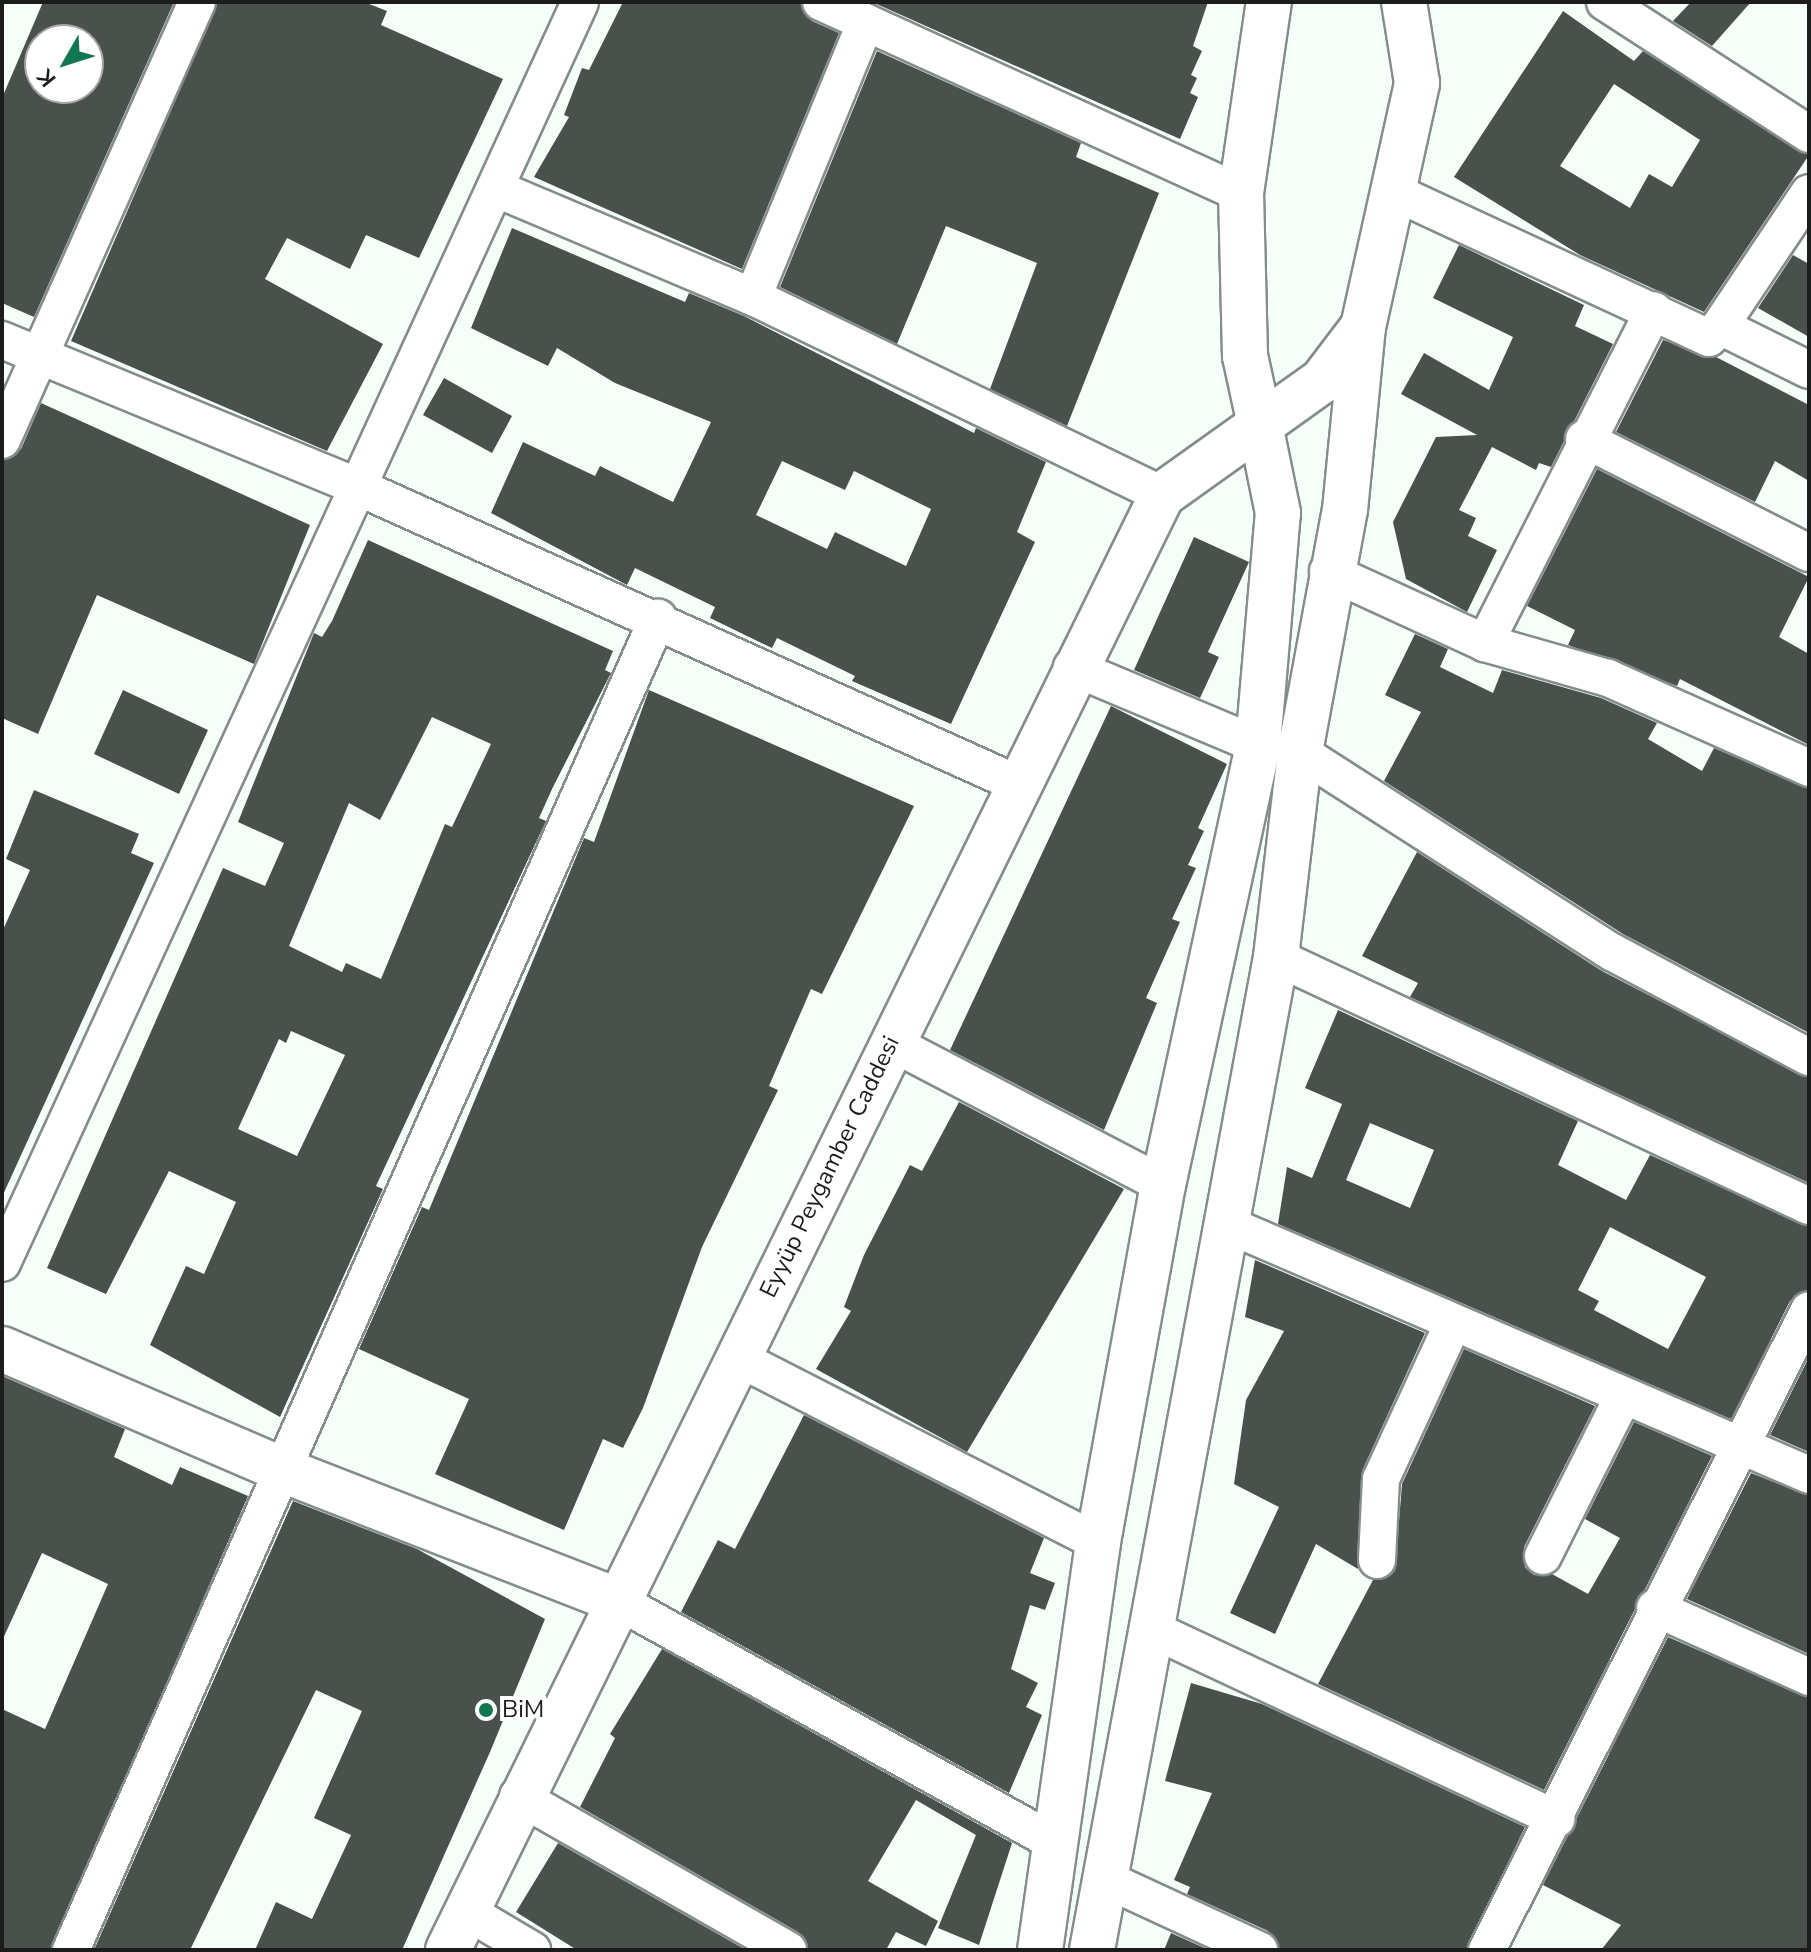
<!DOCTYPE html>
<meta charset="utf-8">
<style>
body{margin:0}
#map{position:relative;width:1811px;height:1952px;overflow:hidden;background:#f6fef9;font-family:"Nunito Sans",sans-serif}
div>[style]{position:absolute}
.building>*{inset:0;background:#4a514d}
.roads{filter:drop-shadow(2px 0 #858d89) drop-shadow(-2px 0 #858d89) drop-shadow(0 2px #858d89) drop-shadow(0 -2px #858d89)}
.minor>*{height:36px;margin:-18px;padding:0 18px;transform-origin:18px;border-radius:18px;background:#fff}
.tertiary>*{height:44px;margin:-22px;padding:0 22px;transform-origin:22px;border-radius:22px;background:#fff}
.secondary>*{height:44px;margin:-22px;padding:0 22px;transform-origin:22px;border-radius:22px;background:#fff}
.dots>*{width:22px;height:22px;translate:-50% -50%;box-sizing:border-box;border:4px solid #fff;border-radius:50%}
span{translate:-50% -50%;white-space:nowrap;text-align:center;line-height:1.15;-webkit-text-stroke:8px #fff;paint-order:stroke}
.street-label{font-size:24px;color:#1a1d1b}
.poi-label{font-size:24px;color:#1a1d1b}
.left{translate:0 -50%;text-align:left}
.frame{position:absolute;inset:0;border:4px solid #1a1d1b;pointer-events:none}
.north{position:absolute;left:24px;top:24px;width:80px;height:80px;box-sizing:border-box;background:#fff;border:2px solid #a3a5a4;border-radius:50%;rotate:231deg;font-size:22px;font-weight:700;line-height:32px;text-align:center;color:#1a1d1b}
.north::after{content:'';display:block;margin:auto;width:28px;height:36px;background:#107750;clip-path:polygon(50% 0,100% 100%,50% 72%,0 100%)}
</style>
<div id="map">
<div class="building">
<div style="clip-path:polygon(evenodd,43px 2px,174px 2px,34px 317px,2px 303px,2px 98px,43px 2px,40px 40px,88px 40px,88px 88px,40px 88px,40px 40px)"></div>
<div style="clip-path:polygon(218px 2px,364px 2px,387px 11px,381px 25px,503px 79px,419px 258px,366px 235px,350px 269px,287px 238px,265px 279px,383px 344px,327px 451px,71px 341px)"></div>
<div style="clip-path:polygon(623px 2px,800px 2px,812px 21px,839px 33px,742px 269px,534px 177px,569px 117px,564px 115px,582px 68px,589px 70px)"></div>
<div style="clip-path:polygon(872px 2px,1208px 2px,1193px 46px,1202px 51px,1191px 75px,1197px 78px,1190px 93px,1198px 97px,1180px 139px)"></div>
<div style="clip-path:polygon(1691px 2px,1751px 2px,1712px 46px,1673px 21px)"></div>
<div style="clip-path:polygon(evenodd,1563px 11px,1634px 61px,1643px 51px,1809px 155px,1704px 312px,1580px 255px,1454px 177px,1563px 11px,1614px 84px,1700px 140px,1672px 187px,1649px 174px,1630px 208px,1560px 166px,1614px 84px)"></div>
<div style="clip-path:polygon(877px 51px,1081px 143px,1076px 157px,1159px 193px,1067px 426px,990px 389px,1037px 263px,946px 226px,897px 344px,780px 287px)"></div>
<div style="clip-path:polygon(evenodd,512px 228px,685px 302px,689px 293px,744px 316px,974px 433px,976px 428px,1046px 462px,1017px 532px,1035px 542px,951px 724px,852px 681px,855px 676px,777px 638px,772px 648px,710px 618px,715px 607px,635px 568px,627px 585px,491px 513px,523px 442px,595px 476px,600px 466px,673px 502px,711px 422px,615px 383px,557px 348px,548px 366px,471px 328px,512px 228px,782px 461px,845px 490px,854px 471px,931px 509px,906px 566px,835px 532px,827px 549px,756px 515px,782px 461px)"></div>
<div style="clip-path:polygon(1459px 245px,1584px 305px,1575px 326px,1613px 344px,1551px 467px,1539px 463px,1536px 470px,1492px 447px,1459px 510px,1476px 518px,1468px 536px,1497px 550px,1467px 612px,1406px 579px,1393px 522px,1436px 437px,1477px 435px,1401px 394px,1424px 353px,1489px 390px,1513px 337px,1433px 298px)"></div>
<div style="clip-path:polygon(1793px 255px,1809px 264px,1809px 337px,1758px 308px)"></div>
<div style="clip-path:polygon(1663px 340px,1716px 357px,1809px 405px,1809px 481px,1775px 461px,1755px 502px,1616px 432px)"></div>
<div style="clip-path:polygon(444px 378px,512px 416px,492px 453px,423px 415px)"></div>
<div style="clip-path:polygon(41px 403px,310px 525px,254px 664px,97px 595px,38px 734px,2px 718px,2px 461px,21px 449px)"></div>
<div style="clip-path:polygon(1597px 469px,1809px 577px,1779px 637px,1809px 654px,1809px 745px,1680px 679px,1677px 686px,1568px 645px,1575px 630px,1527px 606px)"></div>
<div style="clip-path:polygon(1194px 537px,1249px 562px,1208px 652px,1219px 657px,1200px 698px,1134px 670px)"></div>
<div style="clip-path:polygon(evenodd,368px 540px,613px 651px,605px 670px,611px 673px,553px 787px,539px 818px,546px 821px,376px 1186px,383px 1189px,280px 1417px,150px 1345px,186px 1266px,204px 1274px,236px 1202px,169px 1171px,106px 1294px,47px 1268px,223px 868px,265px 886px,284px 843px,238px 822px,314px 633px,322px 637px,332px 621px,368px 540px,432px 717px,491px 744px,452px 827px,445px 824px,381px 979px,346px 963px,342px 972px,289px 946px,349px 803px,380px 820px,432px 717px,368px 540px,291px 1031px,345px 1055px,297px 1156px,238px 1129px,279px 1039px,286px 1043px,291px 1031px)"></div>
<div style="clip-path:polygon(1415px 634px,1448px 649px,1440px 667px,1493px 693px,1502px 670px,1601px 698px,1657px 723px,1648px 739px,1702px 771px,1714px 748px,1809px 789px,1809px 1033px,1623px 934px,1384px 781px,1421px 712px,1385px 695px)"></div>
<div style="clip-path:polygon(123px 690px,208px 730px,179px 794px,94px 754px)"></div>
<div style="clip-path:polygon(649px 690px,914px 806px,822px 994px,811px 989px,769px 1086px,778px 1090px,702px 1247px,643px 1408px,623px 1448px,603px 1439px,564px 1530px,435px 1474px,469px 1399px,359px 1349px,422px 1207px,429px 1210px,584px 838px,594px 842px)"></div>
<div style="clip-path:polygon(1111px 706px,1227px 764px,1198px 828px,1204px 831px,1188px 865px,1196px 868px,1172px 919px,1180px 922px,1146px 998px,1157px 1003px,1104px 1130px,950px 1050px)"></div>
<div style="clip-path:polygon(34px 790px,139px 834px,131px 853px,154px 863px,2px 1197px,2px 932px,30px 870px,6px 859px)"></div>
<div style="clip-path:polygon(1417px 852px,1602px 971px,1809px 1078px,1809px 1183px,1410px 997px,1418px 983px,1362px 956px)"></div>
<div style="clip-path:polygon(evenodd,1338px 1010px,1578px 1121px,1558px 1165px,1626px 1200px,1650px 1155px,1809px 1227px,1809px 1289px,1790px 1301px,1731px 1419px,1278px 1224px,1287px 1167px,1312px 1178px,1342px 1104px,1305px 1088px,1338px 1010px,1370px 1123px,1434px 1150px,1410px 1208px,1346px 1180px,1370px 1123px,1338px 1010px,1610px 1227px,1706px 1277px,1668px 1349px,1594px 1310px,1599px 1301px,1578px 1290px,1610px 1227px)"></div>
<div style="clip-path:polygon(959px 1102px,1124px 1189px,967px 1452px,816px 1369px,851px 1311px,844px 1307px,864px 1255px,910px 1165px,922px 1171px)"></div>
<div style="clip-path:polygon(1255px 1260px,1425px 1333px,1362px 1471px,1358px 1569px,1316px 1544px,1275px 1634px,1230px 1613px,1279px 1507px,1234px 1484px,1246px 1400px,1284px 1331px,1245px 1317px)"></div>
<div style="clip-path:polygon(1464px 1349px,1595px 1406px,1524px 1547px,1525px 1567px,1534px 1575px,1552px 1574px,1588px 1594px,1620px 1538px,1585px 1519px,1634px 1422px,1712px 1456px,1544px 1790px,1318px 1684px,1373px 1580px,1395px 1571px,1402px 1484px)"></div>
<div style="clip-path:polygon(1809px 1357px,1809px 1452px,1770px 1435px)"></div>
<div style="clip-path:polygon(2px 1376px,125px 1429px,114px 1457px,172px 1485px,180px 1467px,248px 1496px,50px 1950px,2px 1950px,2px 1709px,45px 1729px,108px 1584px,42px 1553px,2px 1641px)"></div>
<div style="clip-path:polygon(804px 1415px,1044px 1538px,1030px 1573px,1055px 1583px,1045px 1610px,1030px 1605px,1011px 1669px,1038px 1683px,1026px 1707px,1042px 1715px,1009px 1793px,681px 1612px,718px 1540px,735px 1549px)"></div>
<div style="clip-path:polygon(1751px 1473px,1809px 1496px,1809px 1654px,1687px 1599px)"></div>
<div style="clip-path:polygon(293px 1501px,417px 1549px,545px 1619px,490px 1752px,402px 1950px,255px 1950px,276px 1902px,312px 1919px,351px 1835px,314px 1818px,362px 1711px,316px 1690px,190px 1950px,94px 1950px)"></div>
<div style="clip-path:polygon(1668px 1637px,1809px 1698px,1809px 1950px,1601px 1950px,1621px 1925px,1543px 1885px)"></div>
<div style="clip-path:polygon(662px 1649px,1012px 1843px,979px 1945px,938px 1928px,976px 1835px,916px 1800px,868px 1881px,938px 1921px,926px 1946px,896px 1932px,886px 1950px,809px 1950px,798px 1932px,580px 1807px,615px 1738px,610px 1734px)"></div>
<div style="clip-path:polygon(1191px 1683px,1262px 1704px,1525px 1827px,1466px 1950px,1280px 1950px,1268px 1931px,1187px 1894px,1190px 1887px,1174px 1880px,1212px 1793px,1165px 1781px)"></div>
<div style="clip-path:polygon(558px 1843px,746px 1950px,577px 1950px,516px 1912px)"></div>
<div style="clip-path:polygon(1171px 1933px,1209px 1950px,1164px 1950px)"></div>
</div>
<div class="roads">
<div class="minor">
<div style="left:821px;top:2px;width:461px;rotate:24.5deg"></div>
<div style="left:1605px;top:2px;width:243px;rotate:32.9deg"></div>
<div style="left:497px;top:189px;width:278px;rotate:22.9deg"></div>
<div style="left:753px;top:297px;width:454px;rotate:25.8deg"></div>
<div style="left:1392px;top:191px;width:349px;rotate:24.9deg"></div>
<div style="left:1709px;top:338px;width:16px;rotate:-47deg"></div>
<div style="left:1720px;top:326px;width:99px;rotate:26.3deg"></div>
<div style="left:753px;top:297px;width:297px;rotate:-67.7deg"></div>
<div style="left:1720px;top:326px;width:160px;rotate:-56.2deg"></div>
<div style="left:2px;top:340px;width:385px;rotate:22.4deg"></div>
<div style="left:358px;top:487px;width:724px;rotate:24.23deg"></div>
<div style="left:1584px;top:439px;width:252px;rotate:26.9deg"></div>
<div style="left:2px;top:440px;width:479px;rotate:-66deg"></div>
<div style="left:1328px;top:571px;width:173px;rotate:24.6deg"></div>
<div style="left:1485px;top:643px;width:128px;rotate:15.9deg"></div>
<div style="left:1608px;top:678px;width:220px;rotate:24.1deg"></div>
<div style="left:1485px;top:643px;width:373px;rotate:-63.1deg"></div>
<div style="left:1072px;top:667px;width:202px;rotate:22.8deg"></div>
<div style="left:1300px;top:752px;width:371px;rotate:32.7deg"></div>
<div style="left:1612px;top:952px;width:223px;rotate:28.1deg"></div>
<div style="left:1276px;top:957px;width:588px;rotate:25.04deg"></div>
<div style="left:890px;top:1042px;width:308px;rotate:27.6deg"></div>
<div style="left:1226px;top:1224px;width:635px;rotate:23.29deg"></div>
<div style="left:2px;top:1263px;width:1387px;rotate:-65.37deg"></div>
<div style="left:738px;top:1358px;width:404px;rotate:27.1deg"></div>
<div style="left:1543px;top:1556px;width:178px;rotate:-63.3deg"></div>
<div style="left:1377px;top:1560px;width:81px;rotate:-87.2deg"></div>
<div style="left:1381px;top:1479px;width:172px;rotate:-65.2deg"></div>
<div style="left:614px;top:1599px;width:503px;rotate:28.91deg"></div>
<div style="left:1655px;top:1608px;width:169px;rotate:24.1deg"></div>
<div style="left:1149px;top:1628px;width:450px;rotate:25.1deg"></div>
<div style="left:518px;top:1796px;width:311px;rotate:29.7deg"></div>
<div style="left:1105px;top:1879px;width:170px;rotate:24.8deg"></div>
<div style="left:466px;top:1911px;width:77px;rotate:30.6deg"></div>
<div style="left:71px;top:1950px;width:1456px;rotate:-66.22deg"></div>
<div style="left:1487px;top:1950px;width:716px;rotate:-63.29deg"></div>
</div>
<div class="tertiary">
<div style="left:2px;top:1349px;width:303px;rotate:23.3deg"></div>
<div style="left:280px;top:1469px;width:358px;rotate:21.3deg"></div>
<div style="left:1040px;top:1950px;width:412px;rotate:-81.9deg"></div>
<div style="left:1098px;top:1542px;width:363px;rotate:-79.7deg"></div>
<div style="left:1163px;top:1185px;width:450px;rotate:-77.8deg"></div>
<div style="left:1258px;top:745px;width:233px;rotate:-85.1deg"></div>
<div style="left:1278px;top:513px;width:95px;rotate:-101.5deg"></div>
<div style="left:1092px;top:1950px;width:1010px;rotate:-79.5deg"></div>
<div style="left:1276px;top:957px;width:206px;rotate:-83.3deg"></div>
<div style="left:1300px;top:752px;width:246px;rotate:-79.5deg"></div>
<div style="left:1345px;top:510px;width:184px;rotate:-84.4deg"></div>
</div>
<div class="secondary">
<div style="left:1259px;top:420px;width:66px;rotate:-102.3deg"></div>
<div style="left:1245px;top:356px;width:163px;rotate:-91.4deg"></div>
<div style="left:1241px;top:193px;width:193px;rotate:-81.7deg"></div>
<div style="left:448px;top:1950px;width:1621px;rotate:-63.86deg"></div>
<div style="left:1162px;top:495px;width:196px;rotate:-35.5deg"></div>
<div style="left:1322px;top:381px;width:68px;rotate:-52.8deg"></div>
<div style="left:1363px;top:327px;width:250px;rotate:-77.5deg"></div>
<div style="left:1417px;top:83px;width:82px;rotate:-99.1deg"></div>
</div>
</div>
<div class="dots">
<div style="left:486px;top:1710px;background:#107750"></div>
</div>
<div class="street-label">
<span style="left:830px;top:1167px;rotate:-64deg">Eyyüp Peygamber Caddesi</span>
</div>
<div class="poi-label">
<span class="left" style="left:502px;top:1710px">BiM</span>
</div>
<div class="frame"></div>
<div class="north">K</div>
</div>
